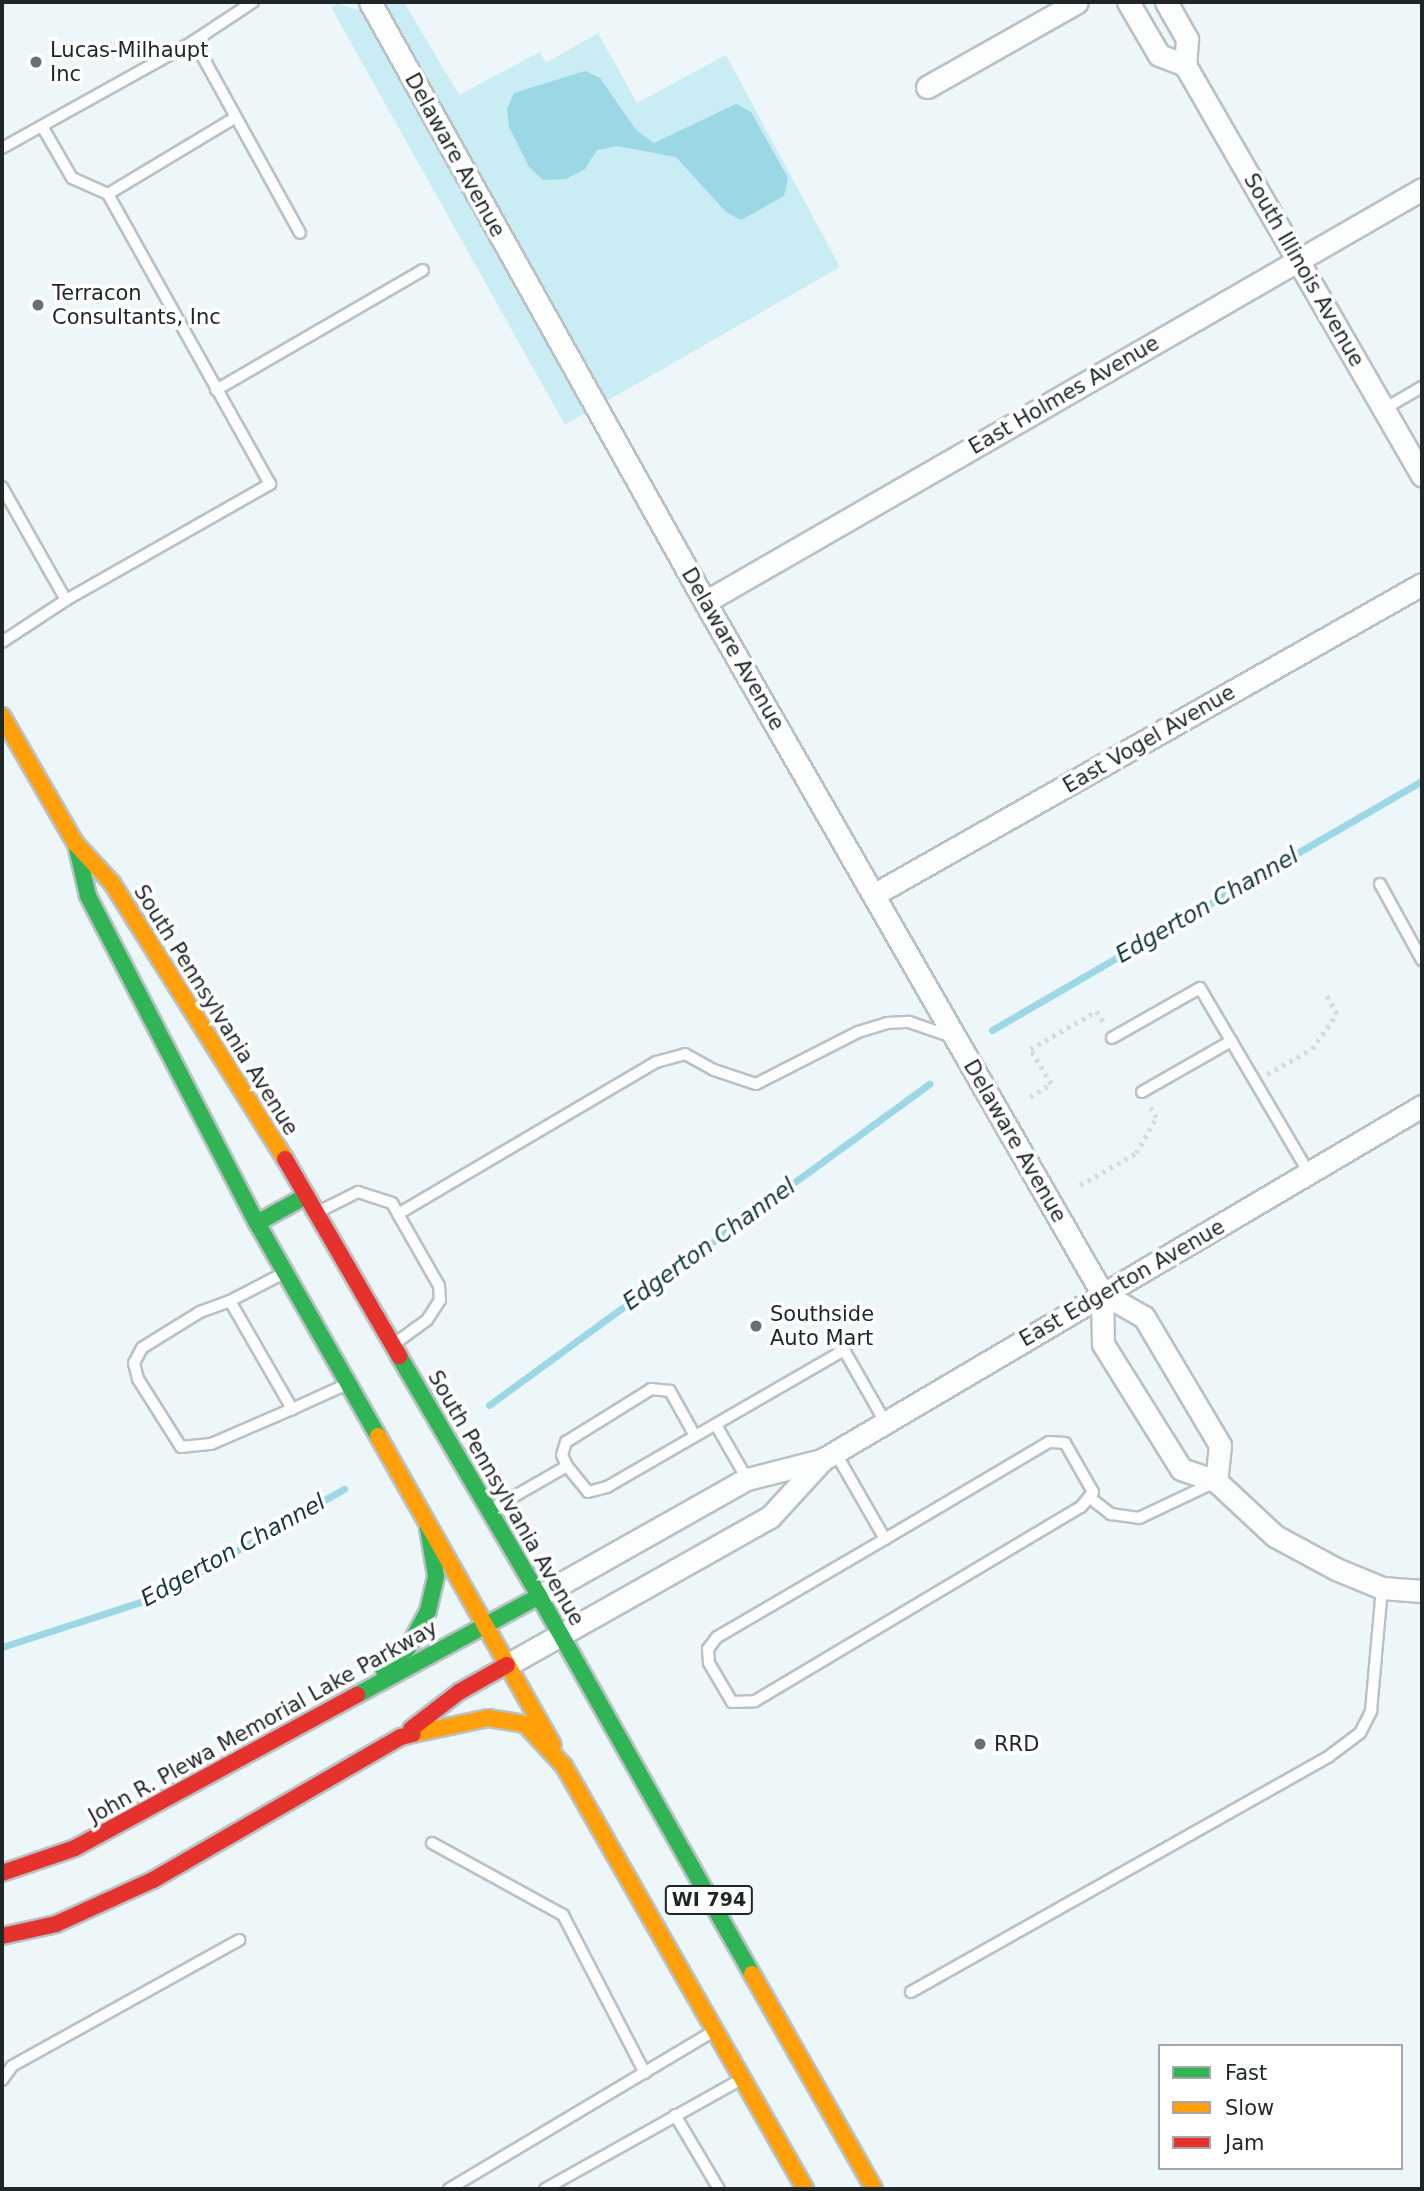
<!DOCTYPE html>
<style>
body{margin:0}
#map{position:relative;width:1424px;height:2191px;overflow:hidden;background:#edf6f9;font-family:"DejaVu Sans",sans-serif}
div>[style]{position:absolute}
.green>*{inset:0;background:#caecf4}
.water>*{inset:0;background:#9bd7e5}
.stream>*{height:7px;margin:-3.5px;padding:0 3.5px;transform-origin:3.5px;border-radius:3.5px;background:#9bd7e5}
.path>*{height:4.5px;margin-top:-2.25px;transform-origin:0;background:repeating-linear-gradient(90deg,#d7dada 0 3.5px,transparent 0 8.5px)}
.roads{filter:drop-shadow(2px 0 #bac1c4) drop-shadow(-2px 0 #bac1c4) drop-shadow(0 2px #bac1c4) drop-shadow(0 -2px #bac1c4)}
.lane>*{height:10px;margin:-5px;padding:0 5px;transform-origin:5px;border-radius:5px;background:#fcfefe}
.street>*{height:21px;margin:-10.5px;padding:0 10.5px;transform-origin:10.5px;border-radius:10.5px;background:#fcfefe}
.fast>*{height:16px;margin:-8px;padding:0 8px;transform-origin:8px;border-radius:8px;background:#30b455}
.slow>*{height:16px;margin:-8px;padding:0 8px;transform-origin:8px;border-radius:8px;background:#ff9f0a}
.jam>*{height:16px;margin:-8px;padding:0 8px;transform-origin:8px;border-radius:8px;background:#e5322d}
.dots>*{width:19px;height:19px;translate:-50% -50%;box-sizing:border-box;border:4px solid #fff;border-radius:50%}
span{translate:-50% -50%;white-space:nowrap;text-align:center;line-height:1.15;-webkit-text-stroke:7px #fff;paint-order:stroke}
.shield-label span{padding:2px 5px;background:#fff;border:2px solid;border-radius:5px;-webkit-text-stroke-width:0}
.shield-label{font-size:19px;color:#1f2627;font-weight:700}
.poi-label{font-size:21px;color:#1f2627}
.left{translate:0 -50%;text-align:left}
.street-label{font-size:21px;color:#1f2627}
.water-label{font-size:23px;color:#123941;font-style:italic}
.frame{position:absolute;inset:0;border:4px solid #1f2627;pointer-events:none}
.legend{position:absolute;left:1158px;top:2044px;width:245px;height:126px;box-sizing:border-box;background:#fff;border:2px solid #a5a8a9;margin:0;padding:9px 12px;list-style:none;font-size:21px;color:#1f2627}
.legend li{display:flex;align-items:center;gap:14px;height:35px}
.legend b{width:35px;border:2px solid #a5a8a9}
</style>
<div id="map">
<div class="green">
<div style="clip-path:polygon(378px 2px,404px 2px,459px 95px,540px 52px,546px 63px,598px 33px,637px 103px,726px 55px,840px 267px,565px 425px,331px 7px,338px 4px,363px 11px)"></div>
</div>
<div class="water">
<div style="clip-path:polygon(585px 71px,600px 78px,636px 130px,654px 143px,736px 104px,751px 112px,788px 178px,784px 196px,741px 220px,726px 212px,676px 157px,617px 146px,597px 150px,585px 169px,566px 179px,543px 180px,529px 167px,509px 127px,507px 109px,514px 93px)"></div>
</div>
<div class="stream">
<div style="left:992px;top:1030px;width:497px;rotate:-30.1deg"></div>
<div style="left:489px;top:1405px;width:545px;rotate:-36.11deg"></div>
<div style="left:2px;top:1647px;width:162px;rotate:-18deg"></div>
<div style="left:156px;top:1597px;width:217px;rotate:-29.9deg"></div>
</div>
<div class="path">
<div style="left:1267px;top:1074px;width:51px;rotate:-29.1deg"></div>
<div style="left:1312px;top:1049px;width:43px;rotate:-54.5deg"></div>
<div style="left:1337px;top:1014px;width:24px;rotate:-120deg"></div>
<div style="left:1030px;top:1097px;width:25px;rotate:-32deg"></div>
<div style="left:1051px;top:1084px;width:41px;rotate:-121deg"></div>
<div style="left:1030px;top:1049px;width:77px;rotate:-29.6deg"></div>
<div style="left:1097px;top:1011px;width:16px;rotate:60deg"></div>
<div style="left:1080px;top:1185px;width:64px;rotate:-29.7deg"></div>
<div style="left:1136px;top:1153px;width:40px;rotate:-60.3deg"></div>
<div style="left:1156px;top:1118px;width:13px;rotate:-117deg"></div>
</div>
<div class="roads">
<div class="lane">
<div style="left:194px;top:41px;width:219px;rotate:61.1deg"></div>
<div style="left:2px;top:148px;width:220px;rotate:-29.1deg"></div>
<div style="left:194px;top:41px;width:71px;rotate:-33.5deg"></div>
<div style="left:108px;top:194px;width:149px;rotate:-31deg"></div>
<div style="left:216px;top:390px;width:239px;rotate:-30.1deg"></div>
<div style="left:1384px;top:409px;width:44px;rotate:-30.1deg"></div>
<div style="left:2px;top:487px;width:130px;rotate:60.5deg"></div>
<div style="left:66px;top:600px;width:235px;rotate:-29.6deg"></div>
<div style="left:270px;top:484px;width:332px;rotate:-119.2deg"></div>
<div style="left:108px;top:194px;width:39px;rotate:-156deg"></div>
<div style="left:72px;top:178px;width:58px;rotate:-120.1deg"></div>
<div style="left:2px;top:642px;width:77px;rotate:-33.3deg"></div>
<div style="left:1380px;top:884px;width:87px;rotate:61.1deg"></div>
<div style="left:1112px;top:1038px;width:101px;rotate:-29.6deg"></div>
<div style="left:1200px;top:988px;width:215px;rotate:59.5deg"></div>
<div style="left:1142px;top:1092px;width:103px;rotate:-29.8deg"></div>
<div style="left:318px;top:1212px;width:45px;rotate:-26.6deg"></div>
<div style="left:358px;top:1192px;width:36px;rotate:18deg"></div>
<div style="left:392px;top:1203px;width:13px;rotate:61deg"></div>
<div style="left:398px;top:1214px;width:83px;rotate:60.3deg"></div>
<div style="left:439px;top:1286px;width:14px;rotate:86deg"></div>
<div style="left:440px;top:1300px;width:24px;rotate:123deg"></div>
<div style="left:427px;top:1320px;width:41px;rotate:144deg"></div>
<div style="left:398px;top:1214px;width:299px;rotate:-30.5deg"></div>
<div style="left:656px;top:1062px;width:30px;rotate:-15deg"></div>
<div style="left:685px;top:1054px;width:33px;rotate:29deg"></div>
<div style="left:714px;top:1070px;width:44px;rotate:18.4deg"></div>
<div style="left:756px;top:1084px;width:114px;rotate:-27deg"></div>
<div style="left:858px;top:1032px;width:30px;rotate:-17deg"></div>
<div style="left:887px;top:1023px;width:22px;rotate:-3deg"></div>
<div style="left:909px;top:1022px;width:43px;rotate:18.9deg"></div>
<div style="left:282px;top:1274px;width:59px;rotate:152.6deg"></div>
<div style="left:230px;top:1301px;width:125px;rotate:60.1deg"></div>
<div style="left:292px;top:1409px;width:60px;rotate:-24.4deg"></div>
<div style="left:230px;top:1301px;width:32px;rotate:160deg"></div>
<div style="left:200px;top:1312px;width:68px;rotate:148.2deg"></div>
<div style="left:142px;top:1348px;width:17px;rotate:118deg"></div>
<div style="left:134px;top:1363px;width:16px;rotate:76deg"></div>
<div style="left:138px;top:1379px;width:80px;rotate:57.7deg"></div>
<div style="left:181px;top:1447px;width:30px;rotate:-6deg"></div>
<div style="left:211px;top:1444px;width:88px;rotate:-23.4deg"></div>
<div style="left:716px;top:1425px;width:62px;rotate:60.1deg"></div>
<div style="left:835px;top:1452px;width:100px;rotate:60.1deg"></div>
<div style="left:885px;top:1539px;width:194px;rotate:149.7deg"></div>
<div style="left:717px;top:1637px;width:15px;rotate:127deg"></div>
<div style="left:708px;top:1649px;width:14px;rotate:86deg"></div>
<div style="left:709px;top:1663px;width:45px;rotate:59.5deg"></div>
<div style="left:732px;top:1702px;width:23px;rotate:-2deg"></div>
<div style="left:755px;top:1701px;width:379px;rotate:-30.8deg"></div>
<div style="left:1081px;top:1507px;width:19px;rotate:-51deg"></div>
<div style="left:1093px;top:1492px;width:56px;rotate:-119.7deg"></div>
<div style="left:1065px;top:1443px;width:16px;rotate:-176deg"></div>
<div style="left:1049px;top:1442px;width:191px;rotate:149.4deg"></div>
<div style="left:567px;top:1466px;width:12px;rotate:-114deg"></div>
<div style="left:562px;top:1455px;width:14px;rotate:-73deg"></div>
<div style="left:566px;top:1442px;width:100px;rotate:-31.9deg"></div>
<div style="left:651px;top:1389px;width:19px;rotate:6deg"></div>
<div style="left:670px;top:1391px;width:51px;rotate:60.9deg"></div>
<div style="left:1089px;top:1497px;width:28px;rotate:38deg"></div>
<div style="left:1111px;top:1514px;width:28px;rotate:8deg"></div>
<div style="left:1139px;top:1518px;width:84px;rotate:-25.3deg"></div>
<div style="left:492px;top:1509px;width:86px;rotate:-29.8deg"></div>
<div style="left:567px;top:1466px;width:33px;rotate:51deg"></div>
<div style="left:588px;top:1492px;width:20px;rotate:-15deg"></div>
<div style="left:607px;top:1487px;width:274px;rotate:-30deg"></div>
<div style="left:844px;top:1350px;width:83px;rotate:60.3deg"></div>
<div style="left:432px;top:1843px;width:149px;rotate:28.8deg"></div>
<div style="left:563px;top:1915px;width:178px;rotate:62.6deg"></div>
<div style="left:911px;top:1992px;width:479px;rotate:-29.4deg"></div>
<div style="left:1328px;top:1757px;width:40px;rotate:-37deg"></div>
<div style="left:1360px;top:1733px;width:25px;rotate:-63deg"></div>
<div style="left:1371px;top:1711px;width:123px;rotate:-84.9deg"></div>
<div style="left:2px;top:2080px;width:17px;rotate:-54deg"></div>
<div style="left:12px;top:2066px;width:260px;rotate:-29deg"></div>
<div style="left:675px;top:2115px;width:86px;rotate:59.3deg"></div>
<div style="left:449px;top:2189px;width:306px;rotate:-30.8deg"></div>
<div style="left:545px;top:2189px;width:223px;rotate:-29.2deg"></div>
</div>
<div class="street">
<div style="left:370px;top:2px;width:687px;rotate:60.82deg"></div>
<div style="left:705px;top:602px;width:797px;rotate:60.12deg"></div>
<div style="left:1102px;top:1293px;width:51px;rotate:88.9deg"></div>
<div style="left:1103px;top:1344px;width:147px;rotate:58deg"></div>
<div style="left:1181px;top:1469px;width:37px;rotate:19deg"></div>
<div style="left:1216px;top:1481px;width:81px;rotate:43deg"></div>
<div style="left:1275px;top:1536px;width:69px;rotate:28.4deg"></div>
<div style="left:1336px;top:1569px;width:50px;rotate:22.4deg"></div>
<div style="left:1382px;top:1588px;width:40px;rotate:4.3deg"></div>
<div style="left:1128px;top:2px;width:61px;rotate:59.7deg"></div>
<div style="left:1159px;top:55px;width:28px;rotate:21deg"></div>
<div style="left:1166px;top:2px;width:43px;rotate:60.4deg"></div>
<div style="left:1187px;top:39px;width:26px;rotate:94deg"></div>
<div style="left:1185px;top:65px;width:474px;rotate:60deg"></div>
<div style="left:927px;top:87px;width:172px;rotate:-29.5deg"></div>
<div style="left:705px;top:602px;width:827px;rotate:-29.94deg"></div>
<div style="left:875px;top:894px;width:629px;rotate:-29.54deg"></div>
<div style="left:1102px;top:1293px;width:48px;rotate:29.7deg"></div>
<div style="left:1144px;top:1317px;width:149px;rotate:59.3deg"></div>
<div style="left:1220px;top:1445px;width:36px;rotate:96deg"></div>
<div style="left:539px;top:1596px;width:239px;rotate:-29.4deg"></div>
<div style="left:747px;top:1479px;width:77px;rotate:-14.2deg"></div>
<div style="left:822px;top:1460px;width:697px;rotate:-30.54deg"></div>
<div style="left:507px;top:1665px;width:302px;rotate:-29.4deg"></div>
<div style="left:770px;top:1517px;width:77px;rotate:-47.6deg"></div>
</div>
<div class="fast">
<div style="left:76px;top:844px;width:53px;rotate:77deg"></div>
<div style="left:88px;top:896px;width:368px;rotate:62.7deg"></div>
<div style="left:257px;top:1223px;width:245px;rotate:60.4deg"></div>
<div style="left:257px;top:1223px;width:56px;rotate:-28.9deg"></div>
<div style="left:399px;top:1356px;width:278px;rotate:59.7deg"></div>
<div style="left:384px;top:1671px;width:33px;rotate:-44deg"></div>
<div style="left:408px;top:1648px;width:42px;rotate:-61.6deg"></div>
<div style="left:428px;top:1611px;width:36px;rotate:-77deg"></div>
<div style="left:436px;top:1576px;width:49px;rotate:-99.5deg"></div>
<div style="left:357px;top:1695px;width:207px;rotate:-28.5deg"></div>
<div style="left:539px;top:1596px;width:434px;rotate:60.6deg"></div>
</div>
<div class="slow">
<div style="left:2px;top:716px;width:148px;rotate:60deg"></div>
<div style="left:76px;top:844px;width:53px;rotate:47.3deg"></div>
<div style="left:112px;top:883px;width:326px;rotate:57.9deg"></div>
<div style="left:378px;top:1436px;width:355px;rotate:60.5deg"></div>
<div style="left:413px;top:1734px;width:77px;rotate:-12deg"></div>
<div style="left:488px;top:1718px;width:37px;rotate:9deg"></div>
<div style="left:525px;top:1724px;width:57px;rotate:47.1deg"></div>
<div style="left:564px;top:1766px;width:487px;rotate:60.3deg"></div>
<div style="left:752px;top:1974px;width:247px;rotate:60.4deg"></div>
</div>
<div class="jam">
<div style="left:285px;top:1159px;width:228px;rotate:59.9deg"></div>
<div style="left:411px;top:1729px;width:61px;rotate:-37.6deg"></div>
<div style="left:459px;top:1692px;width:55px;rotate:-29.4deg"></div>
<div style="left:2px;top:1873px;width:77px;rotate:-18.9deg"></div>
<div style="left:75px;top:1848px;width:321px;rotate:-28.5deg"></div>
<div style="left:2px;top:1936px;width:55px;rotate:-12.5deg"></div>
<div style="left:56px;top:1924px;width:107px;rotate:-24.4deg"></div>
<div style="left:153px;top:1880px;width:286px;rotate:-30deg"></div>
<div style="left:401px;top:1737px;width:12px;rotate:-14deg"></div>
</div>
</div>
<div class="dots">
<div style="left:36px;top:62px;background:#676f70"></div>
<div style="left:38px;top:305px;background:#676f70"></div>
<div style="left:756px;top:1326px;background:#676f70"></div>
<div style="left:980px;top:1744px;background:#676f70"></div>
</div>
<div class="shield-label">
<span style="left:709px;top:1900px">WI 794</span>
</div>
<div class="poi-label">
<span class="left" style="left:50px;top:62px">Lucas-Milhaupt<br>Inc</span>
<span class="left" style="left:52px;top:305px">Terracon<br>Consultants, Inc</span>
<span class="left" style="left:770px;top:1326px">Southside<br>Auto Mart</span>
<span class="left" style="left:994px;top:1744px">RRD</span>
</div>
<div class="street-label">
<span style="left:455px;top:155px;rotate:61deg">Delaware Avenue</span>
<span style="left:1304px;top:270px;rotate:60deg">South Illinois Avenue</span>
<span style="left:1064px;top:395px;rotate:-30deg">East Holmes Avenue</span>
<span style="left:733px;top:649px;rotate:60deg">Delaware Avenue</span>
<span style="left:1149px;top:739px;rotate:-30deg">East Vogel Avenue</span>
<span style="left:216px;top:1010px;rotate:58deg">South Pennsylvania Avenue</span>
<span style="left:1015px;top:1141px;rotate:60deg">Delaware Avenue</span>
<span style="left:1122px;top:1283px;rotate:-30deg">East Edgerton Avenue</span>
<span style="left:506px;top:1498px;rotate:60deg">South Pennsylvania Avenue</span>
<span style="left:263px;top:1722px;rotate:-29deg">John R. Plewa Memorial Lake Parkway</span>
</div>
<div class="water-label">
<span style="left:1207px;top:905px;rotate:-30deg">Edgerton Channel</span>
<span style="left:709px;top:1244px;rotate:-36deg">Edgerton Channel</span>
<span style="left:233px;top:1550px;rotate:-29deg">Edgerton Channel</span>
</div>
<div class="frame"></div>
<ul class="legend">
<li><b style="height:9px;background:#30b455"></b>Fast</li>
<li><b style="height:9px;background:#ff9f0a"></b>Slow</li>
<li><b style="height:9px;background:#e5322d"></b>Jam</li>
</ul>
</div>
